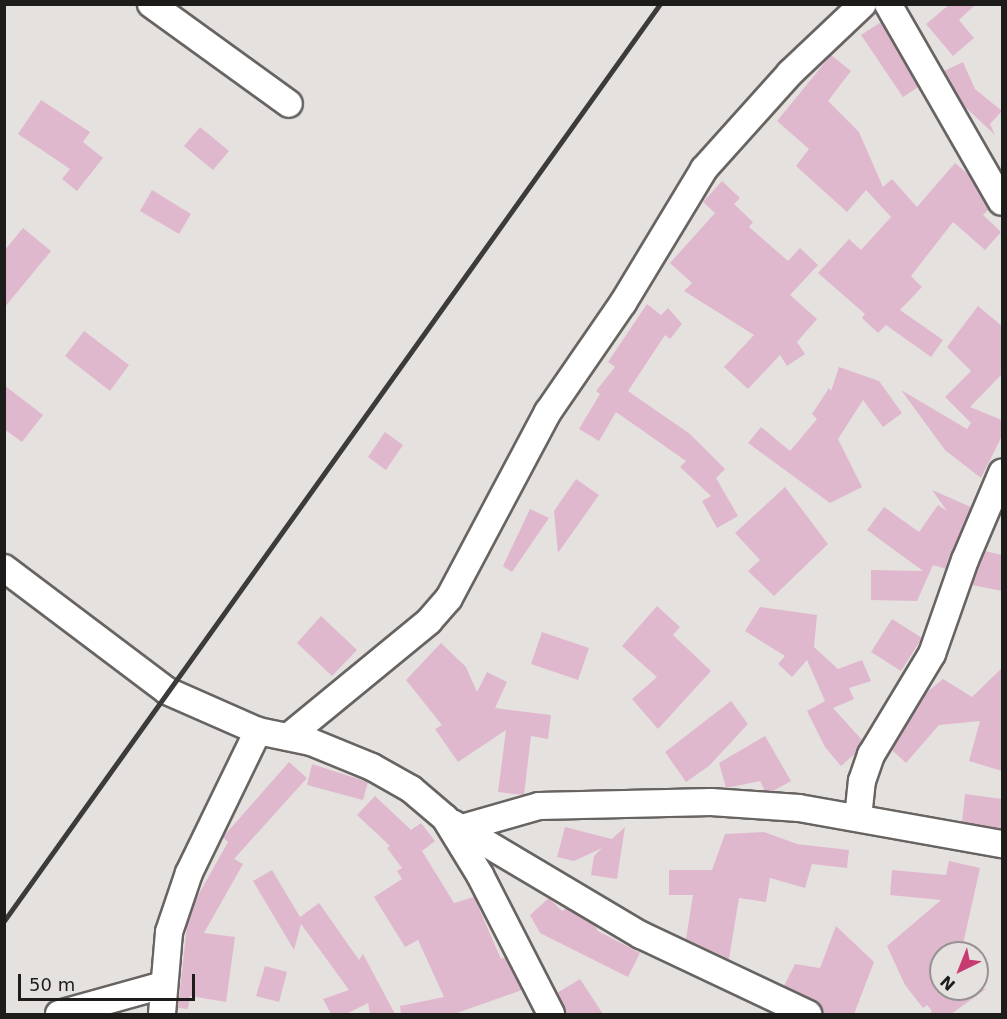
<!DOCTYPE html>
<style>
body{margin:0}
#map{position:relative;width:1007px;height:1019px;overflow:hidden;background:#e5e1df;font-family:"DejaVu Sans",sans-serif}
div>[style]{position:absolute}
.building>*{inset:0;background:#e0b8ce}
.roads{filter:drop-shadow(2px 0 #676462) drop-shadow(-2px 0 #676462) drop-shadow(0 2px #676462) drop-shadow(0 -2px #676462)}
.minor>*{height:26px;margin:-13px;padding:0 13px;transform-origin:13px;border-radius:13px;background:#fff}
.rail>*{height:4.5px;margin:-2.25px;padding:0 2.25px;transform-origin:2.25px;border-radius:2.25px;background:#3d3b3a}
span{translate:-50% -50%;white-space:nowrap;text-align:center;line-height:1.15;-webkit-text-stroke:6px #e5e1df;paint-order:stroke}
.frame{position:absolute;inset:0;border:6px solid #1d1c1b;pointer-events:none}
.north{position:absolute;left:929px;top:941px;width:60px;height:60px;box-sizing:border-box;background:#e5e1df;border:2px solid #959291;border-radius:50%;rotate:223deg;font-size:16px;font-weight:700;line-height:24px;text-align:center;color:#1d1c1b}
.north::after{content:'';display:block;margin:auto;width:21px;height:27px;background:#c73b70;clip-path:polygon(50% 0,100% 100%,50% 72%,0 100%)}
.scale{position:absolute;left:18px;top:974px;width:177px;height:27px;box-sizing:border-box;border:3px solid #1d1c1b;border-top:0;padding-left:8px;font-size:18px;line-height:21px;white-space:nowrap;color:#1d1c1b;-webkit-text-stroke:4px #e5e1df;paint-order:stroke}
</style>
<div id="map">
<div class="building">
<div style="clip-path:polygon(950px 4px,976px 4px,959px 20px,974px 38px,953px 56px,926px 24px)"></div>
<div style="clip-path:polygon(881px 22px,918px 87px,903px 97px,861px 35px)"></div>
<div style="clip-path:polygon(831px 55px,851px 71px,828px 101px,859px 132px,883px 187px,892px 179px,917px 207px,955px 163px,969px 175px,989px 209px,983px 215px,1001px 232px,985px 250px,953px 222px,911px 276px,922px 287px,900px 310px,943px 340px,931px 357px,886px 325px,878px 333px,862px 318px,865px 314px,818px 273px,849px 239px,861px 250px,891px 217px,866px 190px,847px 212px,796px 166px,809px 149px,777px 121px)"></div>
<div style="clip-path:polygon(963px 62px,975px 89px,1002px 111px,990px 124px,995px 135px,964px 106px,944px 71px)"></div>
<div style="clip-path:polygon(41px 100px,90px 132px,83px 142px,103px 158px,77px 191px,62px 179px,70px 169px,18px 134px)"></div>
<div style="clip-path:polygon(200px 127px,229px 151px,213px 170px,184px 146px)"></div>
<div style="clip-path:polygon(722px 181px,740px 198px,734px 204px,753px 222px,749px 227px,788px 261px,800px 248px,818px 265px,790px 295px,817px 319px,797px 342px,805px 354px,787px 366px,780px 355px,748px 389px,724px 367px,754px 335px,684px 291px,692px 283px,670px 263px,715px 213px,703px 202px)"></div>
<div style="clip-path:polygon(152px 190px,191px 214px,179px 234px,140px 211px)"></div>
<div style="clip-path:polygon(23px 228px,51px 251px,4px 308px,4px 251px)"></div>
<div style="clip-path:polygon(647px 304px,661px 315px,668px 308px,682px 324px,670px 339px,665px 335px,628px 391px,690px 434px,725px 469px,716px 478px,738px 516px,717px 528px,702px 501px,711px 496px,680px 467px,686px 461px,616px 412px,599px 441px,579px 429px,600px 394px,596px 391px,615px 367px,608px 362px)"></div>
<div style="clip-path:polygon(978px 306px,1002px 326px,1002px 374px,970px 407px,1002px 420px,1002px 436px,981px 478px,945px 450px,901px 390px,967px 429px,971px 423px,945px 397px,971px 371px,947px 347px)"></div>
<div style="clip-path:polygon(84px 331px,129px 365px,110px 391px,65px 356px)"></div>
<div style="clip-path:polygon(839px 367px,879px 381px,902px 413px,883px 427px,863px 400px,838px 439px,862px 487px,830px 503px,748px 443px,761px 427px,790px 451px,817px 419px,812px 414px,829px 388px,831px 391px)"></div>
<div style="clip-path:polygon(4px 385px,43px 415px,22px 442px,4px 429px)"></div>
<div style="clip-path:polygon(385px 432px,403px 445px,386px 470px,368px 457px)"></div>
<div style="clip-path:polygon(576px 479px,599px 495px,558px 553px,554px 511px)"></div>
<div style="clip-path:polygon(785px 487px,828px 544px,774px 596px,748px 571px,760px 560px,735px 533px)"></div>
<div style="clip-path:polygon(932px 490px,971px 507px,946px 569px,933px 565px,917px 601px,871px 600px,871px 570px,923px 571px,867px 530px,884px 507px,919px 532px,938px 505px,947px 511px)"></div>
<div style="clip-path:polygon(530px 509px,549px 518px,512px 572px,503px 566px)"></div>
<div style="clip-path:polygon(985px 551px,1002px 555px,1002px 591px,972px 585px)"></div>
<div style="clip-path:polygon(657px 606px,680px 627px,673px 635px,711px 671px,658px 729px,632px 699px,657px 677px,622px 646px)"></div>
<div style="clip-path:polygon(760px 607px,817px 615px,814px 647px,838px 669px,862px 660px,871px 681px,849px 688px,854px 699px,833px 708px,862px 740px,856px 753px,841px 766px,825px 747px,807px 711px,825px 701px,807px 660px,792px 677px,778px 664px,785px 656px,745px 631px)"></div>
<div style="clip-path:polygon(321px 616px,357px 650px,332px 676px,297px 643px)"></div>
<div style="clip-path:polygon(892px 619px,922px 638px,901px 671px,871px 652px)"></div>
<div style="clip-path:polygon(542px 632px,589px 648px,578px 680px,531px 664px)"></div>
<div style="clip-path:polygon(441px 643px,466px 667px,477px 692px,487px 672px,507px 682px,495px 708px,551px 715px,548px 739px,531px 736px,524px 795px,498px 792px,506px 730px,458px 762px,435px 729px,442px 725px,406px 680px)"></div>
<div style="clip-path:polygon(1002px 668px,1002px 771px,969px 761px,980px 721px,939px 725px,906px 763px,892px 750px,926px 693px,943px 679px,972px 697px)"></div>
<div style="clip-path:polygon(731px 701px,748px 724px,709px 766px,686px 782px,665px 752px)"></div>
<div style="clip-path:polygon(765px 736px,791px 781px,773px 791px,765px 791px,760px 781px,726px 788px,719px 763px)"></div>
<div style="clip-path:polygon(289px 762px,307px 778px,234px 859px,243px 864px,204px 933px,235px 937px,226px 1002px,190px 996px,188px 1009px,178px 1008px,187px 925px,196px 899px,228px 842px,223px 837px)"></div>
<div style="clip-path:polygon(312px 764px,368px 782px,363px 800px,307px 785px)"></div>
<div style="clip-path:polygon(965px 794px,1002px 799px,1002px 829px,962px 822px)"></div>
<div style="clip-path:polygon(375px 796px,411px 830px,421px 823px,435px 841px,422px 851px,454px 903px,474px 897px,501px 959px,505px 957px,522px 990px,454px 1014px,401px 1014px,400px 1006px,444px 997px,418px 940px,405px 947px,374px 897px,402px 879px,397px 871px,402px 868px,387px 848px,390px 846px,357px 815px)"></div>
<div style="clip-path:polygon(565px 827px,612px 839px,625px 827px,617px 879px,591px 875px,594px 856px,602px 848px,574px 861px,557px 857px)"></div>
<div style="clip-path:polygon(764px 832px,797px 844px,849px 850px,847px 868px,812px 864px,805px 888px,770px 878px,766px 902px,739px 898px,729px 959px,686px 939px,693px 895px,669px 895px,669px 870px,712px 870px,725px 834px)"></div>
<div style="clip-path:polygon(949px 861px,980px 868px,961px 953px,941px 953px,941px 989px,986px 989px,951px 1014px,929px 1014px,932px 1011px,927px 1005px,923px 1008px,905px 985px,887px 946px,941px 900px,890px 895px,892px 870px,946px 875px)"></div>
<div style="clip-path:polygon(272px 870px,300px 917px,319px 903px,359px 960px,363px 954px,395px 1014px,370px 1014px,368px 1003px,346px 1014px,331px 1014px,323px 999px,349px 990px,301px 924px,294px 950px,253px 881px)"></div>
<div style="clip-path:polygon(549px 898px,562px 911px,567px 908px,594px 924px,598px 931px,640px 953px,628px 977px,540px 933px,530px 915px)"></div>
<div style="clip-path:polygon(836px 926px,874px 962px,854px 1014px,823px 1014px,815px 1001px,784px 986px,795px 964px,820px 968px)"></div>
<div style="clip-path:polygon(265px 966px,287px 972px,279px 1002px,256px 996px)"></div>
<div style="clip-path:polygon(580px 979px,603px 1014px,566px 1014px,557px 993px)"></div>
</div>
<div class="roads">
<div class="minor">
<div style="left:151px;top:4px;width:170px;rotate:35.9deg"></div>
<div style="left:888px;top:4px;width:228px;rotate:60.1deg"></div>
<div style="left:4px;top:568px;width:204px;rotate:37deg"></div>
<div style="left:167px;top:691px;width:99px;rotate:23.7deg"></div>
<div style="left:258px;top:731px;width:54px;rotate:11.7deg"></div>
<div style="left:311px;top:742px;width:66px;rotate:22.3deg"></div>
<div style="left:372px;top:767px;width:45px;rotate:29.4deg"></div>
<div style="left:411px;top:789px;width:45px;rotate:40.5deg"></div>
<div style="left:445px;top:818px;width:67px;rotate:58.4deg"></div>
<div style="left:480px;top:875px;width:156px;rotate:62.9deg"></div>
<div style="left:288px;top:737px;width:183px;rotate:-39.4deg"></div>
<div style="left:429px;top:621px;width:30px;rotate:-49deg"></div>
<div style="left:449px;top:598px;width:211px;rotate:-62deg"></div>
<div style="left:548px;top:412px;width:132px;rotate:-55.5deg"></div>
<div style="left:623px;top:303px;width:157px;rotate:-58.8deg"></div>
<div style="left:704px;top:169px;width:129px;rotate:-48.1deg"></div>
<div style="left:790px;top:73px;width:100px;rotate:-43.4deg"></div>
<div style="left:858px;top:818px;width:37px;rotate:-84deg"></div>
<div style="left:862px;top:781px;width:28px;rotate:-71deg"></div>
<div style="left:871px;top:755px;width:118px;rotate:-58.9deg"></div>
<div style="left:932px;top:654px;width:100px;rotate:-70.7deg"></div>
<div style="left:965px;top:560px;width:95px;rotate:-67deg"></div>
<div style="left:452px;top:823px;width:220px;rotate:30.7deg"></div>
<div style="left:641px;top:935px;width:185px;rotate:25.3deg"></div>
<div style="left:462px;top:828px;width:80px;rotate:-15.9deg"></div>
<div style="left:539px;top:806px;width:172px;rotate:-1.3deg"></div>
<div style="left:711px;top:802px;width:88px;rotate:3.9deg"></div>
<div style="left:799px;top:808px;width:206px;rotate:10.1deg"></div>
<div style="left:59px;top:1014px;width:108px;rotate:-15.6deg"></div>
<div style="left:162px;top:1014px;width:82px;rotate:-85.1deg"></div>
<div style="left:169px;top:932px;width:62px;rotate:-71.3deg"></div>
<div style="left:189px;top:873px;width:158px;rotate:-64.1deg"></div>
</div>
</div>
<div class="rail">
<div style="left:4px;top:921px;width:1127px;rotate:-54.42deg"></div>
</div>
<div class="frame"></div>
<div class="north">N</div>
<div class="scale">50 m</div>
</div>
